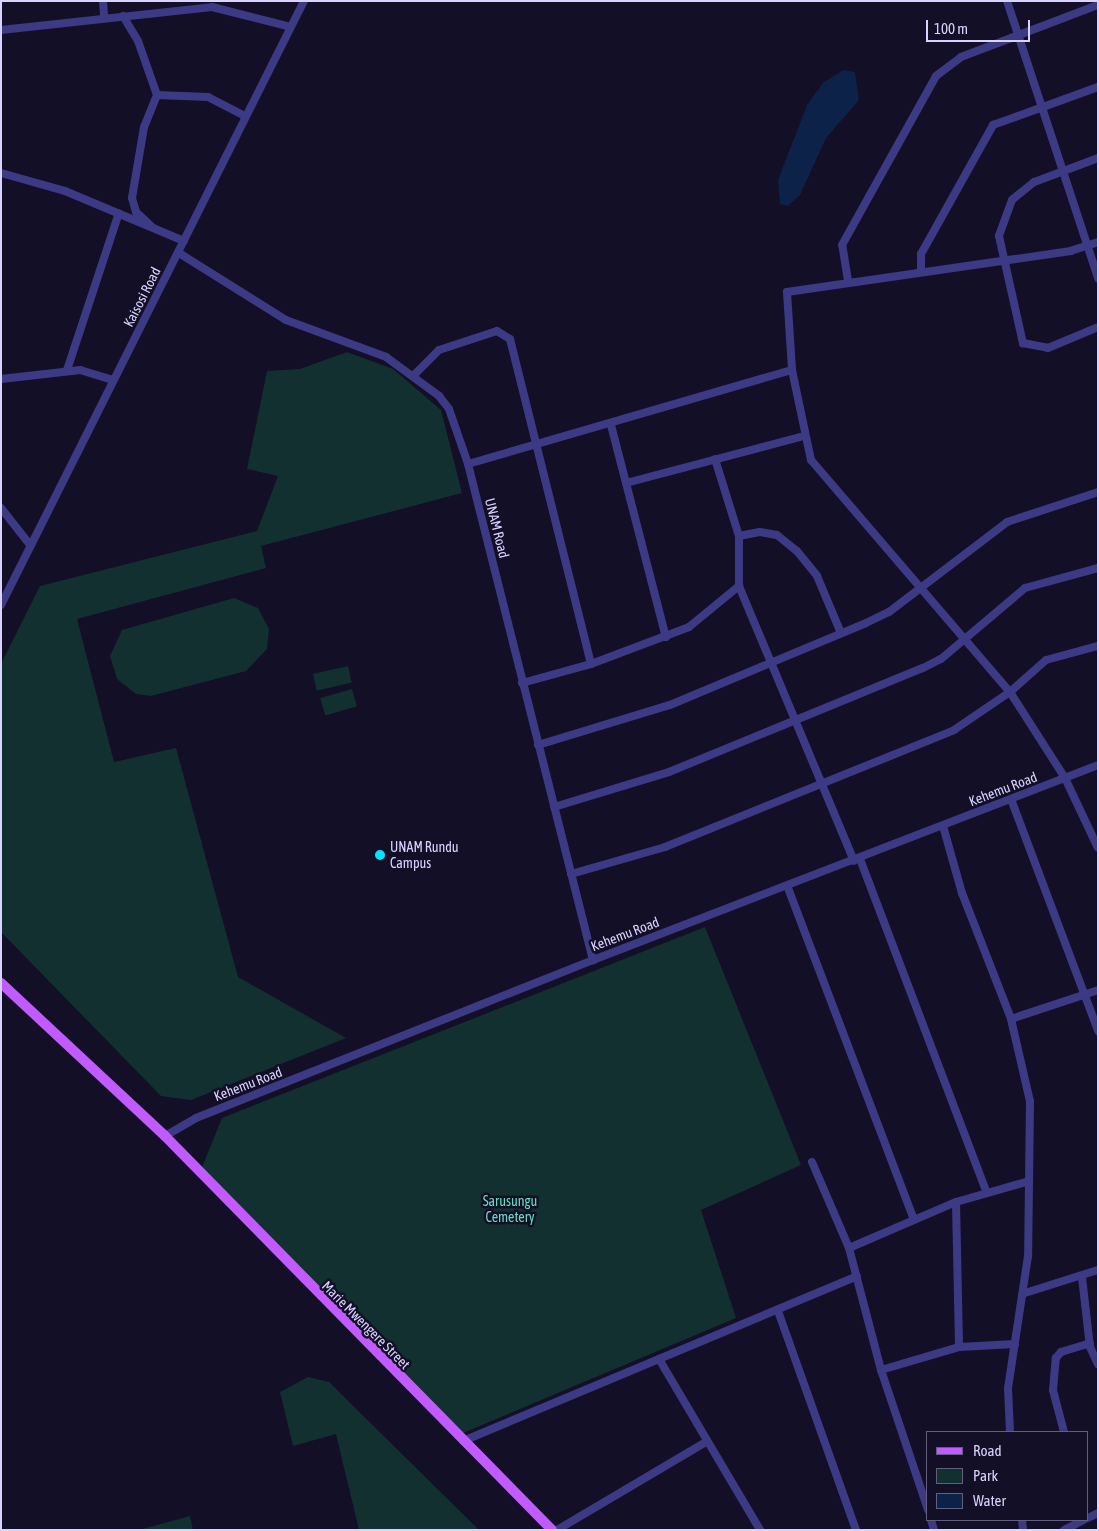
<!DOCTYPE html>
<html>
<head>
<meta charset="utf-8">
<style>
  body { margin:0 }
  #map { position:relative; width:1099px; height:1531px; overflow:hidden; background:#130f26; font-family:"Asap Condensed",sans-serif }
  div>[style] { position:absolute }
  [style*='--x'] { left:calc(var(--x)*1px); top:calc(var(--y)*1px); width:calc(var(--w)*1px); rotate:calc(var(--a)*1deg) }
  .green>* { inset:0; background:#12302f; transform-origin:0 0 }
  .water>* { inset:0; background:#0c2248 }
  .minor>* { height:8px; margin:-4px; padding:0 4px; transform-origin:4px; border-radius:4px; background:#3d3a85 }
  .major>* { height:10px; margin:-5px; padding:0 5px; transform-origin:5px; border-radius:5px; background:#c25bff }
  .dots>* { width:14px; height:14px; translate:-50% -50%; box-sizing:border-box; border:2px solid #130f26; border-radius:50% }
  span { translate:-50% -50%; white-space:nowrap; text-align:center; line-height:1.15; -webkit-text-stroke:5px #130f26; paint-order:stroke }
  .street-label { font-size:14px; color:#d9d4ff }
  .poi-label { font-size:14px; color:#d9d4ff }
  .left { translate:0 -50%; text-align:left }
  .park-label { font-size:14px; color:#5fe0c0 }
  .frame { position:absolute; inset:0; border:2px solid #d9d4ff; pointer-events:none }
  .legend { position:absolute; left:926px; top:1431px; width:162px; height:90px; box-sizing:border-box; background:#130f26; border:1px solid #625e7d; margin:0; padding:6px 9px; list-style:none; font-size:15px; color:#d9d4ff }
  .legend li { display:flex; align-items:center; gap:10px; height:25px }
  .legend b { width:25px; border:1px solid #625e7d }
  .scale { position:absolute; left:926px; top:20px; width:104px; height:22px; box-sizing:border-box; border:2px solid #d9d4ff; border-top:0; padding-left:6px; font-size:15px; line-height:18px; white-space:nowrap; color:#d9d4ff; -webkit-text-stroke:4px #130f26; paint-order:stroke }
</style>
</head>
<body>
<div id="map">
  <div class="green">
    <i style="clip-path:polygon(347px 352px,393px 369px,441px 410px,462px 493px,261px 546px,266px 568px,77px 619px,114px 762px,176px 748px,238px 977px,346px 1038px,191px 1100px,161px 1096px,1px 932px,1px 664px,40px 586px,257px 531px,278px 476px,247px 469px,267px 371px,300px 369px)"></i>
    <i style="clip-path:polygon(234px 598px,258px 608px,269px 629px,267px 649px,246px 671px,151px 696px,136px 694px,117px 679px,110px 656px,122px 630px)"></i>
    <i style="left:348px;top:666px;width:17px;height:36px;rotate:77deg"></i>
    <i style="left:352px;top:689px;width:18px;height:33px;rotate:74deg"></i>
    <i style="clip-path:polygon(705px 927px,801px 1165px,701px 1210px,736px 1318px,463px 1433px,201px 1170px,222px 1118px)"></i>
    <i style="clip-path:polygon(308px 1377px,329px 1382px,479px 1530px,359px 1530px,336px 1434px,293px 1446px,280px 1392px)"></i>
    <i style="clip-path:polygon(190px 1516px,193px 1530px,139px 1530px)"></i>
  </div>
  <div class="water">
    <i style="clip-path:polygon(843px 70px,855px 72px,859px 100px,826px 138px,800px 195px,788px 206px,780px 204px,778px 180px,807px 105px,823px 83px)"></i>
  </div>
  <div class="minor">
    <i style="--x:103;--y:1;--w:16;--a:86"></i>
    <i style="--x:1007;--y:1;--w:292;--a:71.8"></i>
    <i style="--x:123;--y:16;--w:29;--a:59"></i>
    <i style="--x:138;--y:41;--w:57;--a:70.6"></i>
    <i style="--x:157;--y:95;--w:35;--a:112"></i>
    <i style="--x:144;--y:127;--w:72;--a:99.6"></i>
    <i style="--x:132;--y:198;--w:15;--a:74"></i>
    <i style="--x:136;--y:212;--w:22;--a:43"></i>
    <i style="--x:1;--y:30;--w:212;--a:-6.2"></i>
    <i style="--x:212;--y:7;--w:81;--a:14.2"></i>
    <i style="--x:157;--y:95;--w:51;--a:2.2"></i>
    <i style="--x:208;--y:97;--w:42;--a:27.2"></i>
    <i style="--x:1098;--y:158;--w:68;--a:159.4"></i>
    <i style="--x:1034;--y:182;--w:28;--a:141"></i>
    <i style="--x:1012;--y:200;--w:38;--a:110"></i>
    <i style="--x:999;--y:236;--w:110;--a:77.4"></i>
    <i style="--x:1023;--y:343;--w:25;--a:11"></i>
    <i style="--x:1048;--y:348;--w:54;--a:-22.8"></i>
    <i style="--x:1;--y:173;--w:66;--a:15.7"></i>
    <i style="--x:65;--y:191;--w:129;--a:22.8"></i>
    <i style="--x:1098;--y:242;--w:28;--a:162"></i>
    <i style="--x:1071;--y:251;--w:287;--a:171.8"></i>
    <i style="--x:787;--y:292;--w:78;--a:86.3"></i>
    <i style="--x:792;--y:370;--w:92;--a:78.1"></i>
    <i style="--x:811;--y:460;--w:306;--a:49.4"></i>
    <i style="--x:1010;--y:692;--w:102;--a:57.4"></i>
    <i style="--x:1065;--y:778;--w:77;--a:64.8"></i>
    <i style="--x:179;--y:253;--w:126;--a:32.1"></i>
    <i style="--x:286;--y:320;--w:107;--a:20.3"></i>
    <i style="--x:386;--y:357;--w:66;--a:36.3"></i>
    <i style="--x:439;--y:396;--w:16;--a:52"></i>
    <i style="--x:449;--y:409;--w:58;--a:70.9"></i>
    <i style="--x:468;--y:464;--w:512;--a:75.86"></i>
    <i style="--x:921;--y:271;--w:17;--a:-90"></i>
    <i style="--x:921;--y:254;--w:148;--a:-60.8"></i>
    <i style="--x:993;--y:125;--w:112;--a:-19.9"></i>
    <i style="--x:848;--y:281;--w:36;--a:-99"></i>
    <i style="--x:842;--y:245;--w:193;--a:-60.9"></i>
    <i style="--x:936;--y:76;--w:31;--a:-37"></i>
    <i style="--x:961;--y:57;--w:147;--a:-20.8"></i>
    <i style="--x:67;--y:370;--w:165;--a:-71.7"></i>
    <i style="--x:414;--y:375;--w:35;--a:-45"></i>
    <i style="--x:439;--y:350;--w:61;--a:-18.1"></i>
    <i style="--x:497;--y:331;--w:15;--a:32"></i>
    <i style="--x:510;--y:339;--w:335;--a:76"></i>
    <i style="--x:1;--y:379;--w:80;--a:-6.5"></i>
    <i style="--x:80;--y:370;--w:34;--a:17"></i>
    <i style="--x:611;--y:425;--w:219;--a:75.5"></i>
    <i style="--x:715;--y:459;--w:81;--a:72.7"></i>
    <i style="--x:739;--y:536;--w:50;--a:90"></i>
    <i style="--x:739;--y:586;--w:298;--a:67.3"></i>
    <i style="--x:468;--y:464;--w:337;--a:-16.2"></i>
    <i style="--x:626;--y:483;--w:184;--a:-14.8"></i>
    <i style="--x:1;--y:508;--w:48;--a:51.7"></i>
    <i style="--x:739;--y:536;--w:21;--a:-11"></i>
    <i style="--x:760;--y:532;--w:17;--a:10"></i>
    <i style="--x:777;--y:535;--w:26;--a:39"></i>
    <i style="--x:797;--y:551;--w:32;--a:51"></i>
    <i style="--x:817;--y:576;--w:62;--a:67.2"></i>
    <i style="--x:1;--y:605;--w:676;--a:-63.36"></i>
    <i style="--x:522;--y:683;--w:72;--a:-15.4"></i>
    <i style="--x:591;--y:664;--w:105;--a:-20.7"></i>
    <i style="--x:689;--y:627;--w:65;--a:-39.4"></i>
    <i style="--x:538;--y:745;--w:138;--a:-16.9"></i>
    <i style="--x:670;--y:705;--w:212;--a:-22.7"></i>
    <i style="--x:866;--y:623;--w:25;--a:-26"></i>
    <i style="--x:889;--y:612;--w:148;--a:-37.3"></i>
    <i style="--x:1007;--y:522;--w:96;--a:-18.2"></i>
    <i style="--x:1011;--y:799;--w:248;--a:69.4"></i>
    <i style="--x:554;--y:807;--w:120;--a:-16.9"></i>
    <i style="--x:669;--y:772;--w:274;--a:-22.3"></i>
    <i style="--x:923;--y:668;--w:20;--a:-27"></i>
    <i style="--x:941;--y:659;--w:110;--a:-40.2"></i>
    <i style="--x:1025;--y:588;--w:76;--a:-15.3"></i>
    <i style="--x:943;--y:826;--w:70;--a:74.2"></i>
    <i style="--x:962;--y:893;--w:135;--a:68.7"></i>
    <i style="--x:1011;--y:1019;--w:84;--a:77"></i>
    <i style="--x:1030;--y:1101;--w:155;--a:90.7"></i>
    <i style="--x:1028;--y:1256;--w:134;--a:98.6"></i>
    <i style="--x:1008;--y:1388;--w:44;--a:87.4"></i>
    <i style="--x:860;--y:859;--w:355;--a:69.2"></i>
    <i style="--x:571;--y:874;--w:98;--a:-16"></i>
    <i style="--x:665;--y:847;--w:312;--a:-22"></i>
    <i style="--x:954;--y:730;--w:68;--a:-34.2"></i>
    <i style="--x:1010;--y:692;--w:48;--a:-41.6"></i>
    <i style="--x:1046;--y:660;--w:54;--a:-15.1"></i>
    <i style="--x:788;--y:888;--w:355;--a:69.2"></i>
    <i style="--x:1011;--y:1019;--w:92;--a:-18.4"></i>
    <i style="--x:165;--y:1136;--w:36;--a:-30"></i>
    <i style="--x:196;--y:1118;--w:427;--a:-21.7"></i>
    <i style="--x:593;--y:960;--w:541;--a:-21.11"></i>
    <i style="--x:812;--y:1162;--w:94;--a:66.7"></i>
    <i style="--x:849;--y:1248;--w:126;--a:75.3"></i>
    <i style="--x:881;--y:1370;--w:148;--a:71.4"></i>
    <i style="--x:956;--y:1202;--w:145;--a:88.8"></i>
    <i style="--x:849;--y:1248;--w:116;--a:-23.3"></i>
    <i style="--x:956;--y:1202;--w:76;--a:-16"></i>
    <i style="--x:1082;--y:1277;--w:70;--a:83.5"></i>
    <i style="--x:1090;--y:1347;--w:19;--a:65"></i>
    <i style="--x:1025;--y:1293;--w:77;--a:-17.5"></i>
    <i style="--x:778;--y:1311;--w:232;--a:70.4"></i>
    <i style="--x:659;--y:1359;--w:199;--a:59.4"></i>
    <i style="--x:881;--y:1370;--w:81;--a:-16.4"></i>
    <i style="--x:959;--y:1347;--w:56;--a:-3.1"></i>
    <i style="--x:1064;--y:1432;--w:43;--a:-104.7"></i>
    <i style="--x:1053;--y:1390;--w:32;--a:-85"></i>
    <i style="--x:1056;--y:1358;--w:8;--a:-50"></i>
    <i style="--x:1061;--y:1352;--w:30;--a:-17"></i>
    <i style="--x:463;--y:1441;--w:427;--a:-22.7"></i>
    <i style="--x:1088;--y:1518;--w:11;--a:-27"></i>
    <i style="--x:931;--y:1520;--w:10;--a:73"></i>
    <i style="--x:1022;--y:1520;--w:10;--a:84"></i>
    <i style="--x:557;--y:1530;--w:173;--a:-30.6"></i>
    <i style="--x:1064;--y:1530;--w:22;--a:-27"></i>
  </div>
  <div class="major">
    <i style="--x:1;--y:983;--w:224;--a:43"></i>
    <i style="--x:165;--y:1136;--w:552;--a:45.51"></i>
  </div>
  <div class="dots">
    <i style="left:380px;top:855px;background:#00e5ff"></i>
  </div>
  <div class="street-label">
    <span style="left:142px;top:297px;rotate:-63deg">Kaisosi Road</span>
    <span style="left:497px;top:528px;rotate:76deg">UNAM Road</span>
    <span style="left:1003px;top:789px;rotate:-21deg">Kehemu Road</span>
    <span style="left:625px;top:934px;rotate:-21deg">Kehemu Road</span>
    <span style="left:248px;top:1084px;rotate:-21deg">Kehemu Road</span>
    <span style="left:366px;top:1325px;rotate:45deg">Marie Mwengere Street</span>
  </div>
  <div class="poi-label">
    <span class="left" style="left:390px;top:855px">UNAM Rundu<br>Campus</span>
  </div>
  <div class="park-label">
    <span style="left:510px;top:1209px">Sarusungu<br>Cemetery</span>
  </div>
  <div class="frame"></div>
  <ul class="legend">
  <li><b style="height:6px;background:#c25bff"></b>Road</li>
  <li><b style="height:14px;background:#12302f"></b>Park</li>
  <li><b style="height:14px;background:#0c2248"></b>Water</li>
  </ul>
  <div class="scale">100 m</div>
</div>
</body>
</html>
